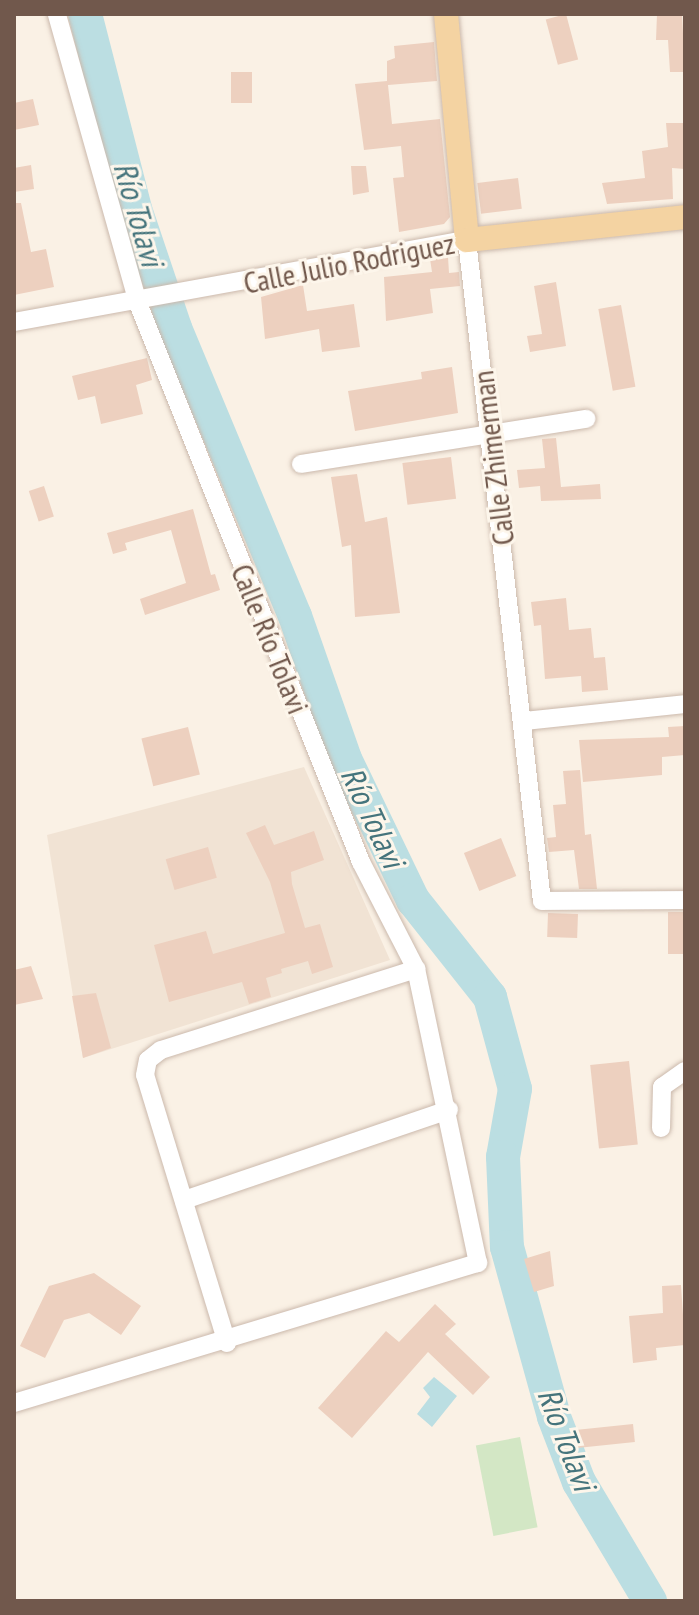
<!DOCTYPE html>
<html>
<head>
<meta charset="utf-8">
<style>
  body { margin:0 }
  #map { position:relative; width:699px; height:1615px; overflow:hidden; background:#faf1e5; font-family:"PT Sans Narrow",sans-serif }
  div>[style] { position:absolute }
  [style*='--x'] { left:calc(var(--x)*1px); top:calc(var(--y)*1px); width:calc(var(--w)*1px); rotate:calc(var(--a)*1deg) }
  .residential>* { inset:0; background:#f1e3d4 }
  .green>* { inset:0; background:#d3e7c5; transform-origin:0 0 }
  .water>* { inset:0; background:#bbdee2 }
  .river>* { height:34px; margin:-17px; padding:0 17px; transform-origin:17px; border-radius:17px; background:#bbdee2 }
  .building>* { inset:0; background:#edd0bf; transform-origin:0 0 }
  .roads { filter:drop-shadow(0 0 2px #cbb9ac) drop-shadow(0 0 2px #cbb9ac) }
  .minor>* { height:18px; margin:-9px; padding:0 9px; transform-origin:9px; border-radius:9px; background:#fff }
  .major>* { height:24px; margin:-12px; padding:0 12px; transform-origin:12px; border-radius:12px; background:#f4d3a2 }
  span { translate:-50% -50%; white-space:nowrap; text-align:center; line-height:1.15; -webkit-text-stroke:6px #fdf6eb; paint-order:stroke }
  .street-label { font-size:30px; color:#71584c }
  .water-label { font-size:32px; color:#45747c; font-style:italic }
  .frame { position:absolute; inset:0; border:16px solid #71584c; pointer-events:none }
</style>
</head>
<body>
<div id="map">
  <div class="residential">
    <i style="clip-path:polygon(304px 767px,390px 960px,83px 1058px,47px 835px)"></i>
  </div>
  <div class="green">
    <i style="left:520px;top:1437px;width:92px;height:45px;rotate:79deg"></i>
  </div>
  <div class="water">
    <i style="clip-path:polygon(434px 1377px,457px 1396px,432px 1427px,417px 1414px,430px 1397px,423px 1388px)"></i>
  </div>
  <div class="river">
    <i style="--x:85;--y:14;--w:201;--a:75.6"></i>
    <i style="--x:135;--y:209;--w:126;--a:71.4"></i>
    <i style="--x:175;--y:328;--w:312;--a:67.4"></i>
    <i style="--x:295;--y:616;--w:151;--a:70.7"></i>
    <i style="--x:345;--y:759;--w:157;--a:64.3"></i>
    <i style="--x:413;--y:900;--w:124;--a:51.6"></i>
    <i style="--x:490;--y:997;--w:95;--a:74.8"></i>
    <i style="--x:515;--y:1089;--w:69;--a:100"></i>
    <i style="--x:503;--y:1157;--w:90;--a:87.5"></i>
    <i style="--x:507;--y:1247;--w:176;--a:74.5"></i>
    <i style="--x:554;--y:1417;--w:70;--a:69"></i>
    <i style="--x:579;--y:1482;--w:139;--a:59.2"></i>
  </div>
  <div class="building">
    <i style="left:566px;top:14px;width:47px;height:21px;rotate:75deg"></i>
    <i style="clip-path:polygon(657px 14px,682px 14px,685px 72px,670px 72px,668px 40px,656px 40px)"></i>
    <i style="clip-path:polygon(434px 42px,437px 81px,388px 85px,392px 124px,440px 119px,450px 217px,444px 224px,399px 232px,393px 178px,404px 177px,401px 146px,364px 150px,355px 84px,387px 81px,387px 61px,395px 58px,394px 46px)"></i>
    <i style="left:231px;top:72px;width:21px;height:31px"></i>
    <i style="clip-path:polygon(33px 99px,39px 125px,14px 130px,14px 103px)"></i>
    <i style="clip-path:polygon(666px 123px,685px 123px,685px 169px,672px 168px,673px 199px,607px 204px,602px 183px,645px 178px,642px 151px,668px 147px)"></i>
    <i style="clip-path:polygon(31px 165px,34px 189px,14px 192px,14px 168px)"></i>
    <i style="clip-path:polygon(351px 166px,366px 166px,369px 192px,353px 195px)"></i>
    <i style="left:518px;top:178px;width:31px;height:41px;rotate:83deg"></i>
    <i style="clip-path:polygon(14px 203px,21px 203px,31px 252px,46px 249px,54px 287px,14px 295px)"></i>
    <i style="clip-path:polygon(448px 257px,449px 273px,459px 272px,460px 286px,430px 289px,433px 313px,386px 321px,384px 277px,432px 272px,430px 259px)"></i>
    <i style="clip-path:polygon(556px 282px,566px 346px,530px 352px,527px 336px,542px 334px,534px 286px)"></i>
    <i style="clip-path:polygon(303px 285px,307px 311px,354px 304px,360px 347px,322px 352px,319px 329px,265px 339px,261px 297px)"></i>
    <i style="left:621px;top:305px;width:83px;height:23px;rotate:80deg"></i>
    <i style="clip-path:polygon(147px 358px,152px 380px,136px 385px,143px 414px,101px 424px,95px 396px,78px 400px,72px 376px)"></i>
    <i style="clip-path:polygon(452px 367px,458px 413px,355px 431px,348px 391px,422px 379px,421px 372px)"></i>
    <i style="clip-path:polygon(556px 438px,561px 487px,600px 484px,601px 499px,541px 501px,540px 486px,519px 488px,517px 470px,545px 468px,542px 439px)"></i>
    <i style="left:451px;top:457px;width:42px;height:49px;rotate:83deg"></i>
    <i style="clip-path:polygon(357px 474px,365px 522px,387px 517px,400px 613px,355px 617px,351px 545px,342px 547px,331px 477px)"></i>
    <i style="left:44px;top:486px;width:32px;height:16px;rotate:72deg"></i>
    <i style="clip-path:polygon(193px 509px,211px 575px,215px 574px,220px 590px,145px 615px,140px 599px,186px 583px,171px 530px,125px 543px,127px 550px,113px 554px,107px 533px)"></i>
    <i style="clip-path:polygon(566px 598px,569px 630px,591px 628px,594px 658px,605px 657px,608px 690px,582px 692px,581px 676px,545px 679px,541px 625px,534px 626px,531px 602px)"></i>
    <i style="clip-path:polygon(685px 726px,685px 755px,662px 757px,662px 775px,583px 782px,579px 740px,669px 737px,668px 727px)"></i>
    <i style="left:188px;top:727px;width:49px;height:48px;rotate:76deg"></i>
    <i style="clip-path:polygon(580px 770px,585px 835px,591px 834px,597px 889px,579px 889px,574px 850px,549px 852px,547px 838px,556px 837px,553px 805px,566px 804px,563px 771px)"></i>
    <i style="clip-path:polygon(265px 825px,274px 845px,314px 831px,324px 860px,291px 872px,292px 884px,305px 928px,320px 924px,333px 967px,312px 974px,308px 961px,281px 969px,282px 973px,266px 978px,271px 997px,249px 1004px,242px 982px,169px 1002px,154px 945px,206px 931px,213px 954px,285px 933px,270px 882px,246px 833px)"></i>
    <i style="left:501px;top:838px;width:41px;height:40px;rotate:68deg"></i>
    <i style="left:208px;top:847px;width:32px;height:44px;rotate:74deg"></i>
    <i style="left:668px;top:912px;width:17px;height:42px"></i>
    <i style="left:548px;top:913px;width:30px;height:24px;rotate:2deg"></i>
    <i style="clip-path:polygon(31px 966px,43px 999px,14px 1005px,14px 970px)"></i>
    <i style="clip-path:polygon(96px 993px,111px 1048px,83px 1058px,72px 996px)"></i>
    <i style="left:629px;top:1061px;width:84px;height:39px;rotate:84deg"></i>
    <i style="clip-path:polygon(550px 1251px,554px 1286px,534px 1292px,524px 1259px)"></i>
    <i style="clip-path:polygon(94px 1273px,141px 1306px,121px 1335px,89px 1313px,64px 1320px,45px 1358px,20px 1346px,49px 1286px)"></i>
    <i style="clip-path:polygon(681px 1285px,685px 1345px,656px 1348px,657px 1360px,633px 1363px,629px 1316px,663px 1313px,662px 1286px)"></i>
    <i style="clip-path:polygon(435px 1304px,456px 1324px,445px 1334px,490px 1377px,473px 1395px,428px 1352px,352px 1438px,318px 1408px,386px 1331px,399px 1342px)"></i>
    <i style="left:633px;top:1424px;width:18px;height:58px;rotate:84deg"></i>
  </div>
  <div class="roads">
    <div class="minor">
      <i style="--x:14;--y:322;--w:460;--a:-10.3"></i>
      <i style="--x:467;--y:240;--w:665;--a:83.53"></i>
      <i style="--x:542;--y:901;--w:143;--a:-0.4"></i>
      <i style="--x:301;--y:464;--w:289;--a:-9"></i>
      <i style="--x:524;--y:721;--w:162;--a:-6"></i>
      <i style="--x:661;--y:1128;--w:41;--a:-88.6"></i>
      <i style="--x:662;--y:1087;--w:28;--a:-35"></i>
      <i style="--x:184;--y:1200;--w:280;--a:-18.8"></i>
      <i style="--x:227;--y:1343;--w:280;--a:-107"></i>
      <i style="--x:145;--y:1075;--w:15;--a:-79"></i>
      <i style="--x:148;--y:1060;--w:16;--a:-38"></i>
      <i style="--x:161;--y:1050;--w:268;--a:-17.6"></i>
      <i style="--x:14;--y:1403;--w:485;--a:-16.8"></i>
      <i style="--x:478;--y:1263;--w:300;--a:-101.9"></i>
      <i style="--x:416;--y:969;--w:120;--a:-117.2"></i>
      <i style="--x:361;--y:862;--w:602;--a:-111.75"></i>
      <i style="--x:138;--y:303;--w:300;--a:-105.7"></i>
    </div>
    <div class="major">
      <i style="--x:446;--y:14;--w:227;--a:84.7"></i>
      <i style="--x:467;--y:240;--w:219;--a:-6"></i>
    </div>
  </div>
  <div class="street-label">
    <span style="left:349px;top:263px;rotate:-11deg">Calle Julio Rodriguez</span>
    <span style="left:493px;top:458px;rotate:-97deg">Calle Zhimerman</span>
    <span style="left:270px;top:639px;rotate:68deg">Calle Río Tolavi</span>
  </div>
  <div class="water-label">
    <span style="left:139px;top:214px;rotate:74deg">Río Tolavi</span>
    <span style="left:373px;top:817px;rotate:65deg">Río Tolavi</span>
    <span style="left:567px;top:1439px;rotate:69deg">Río Tolavi</span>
  </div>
  <div class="frame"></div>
</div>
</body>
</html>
